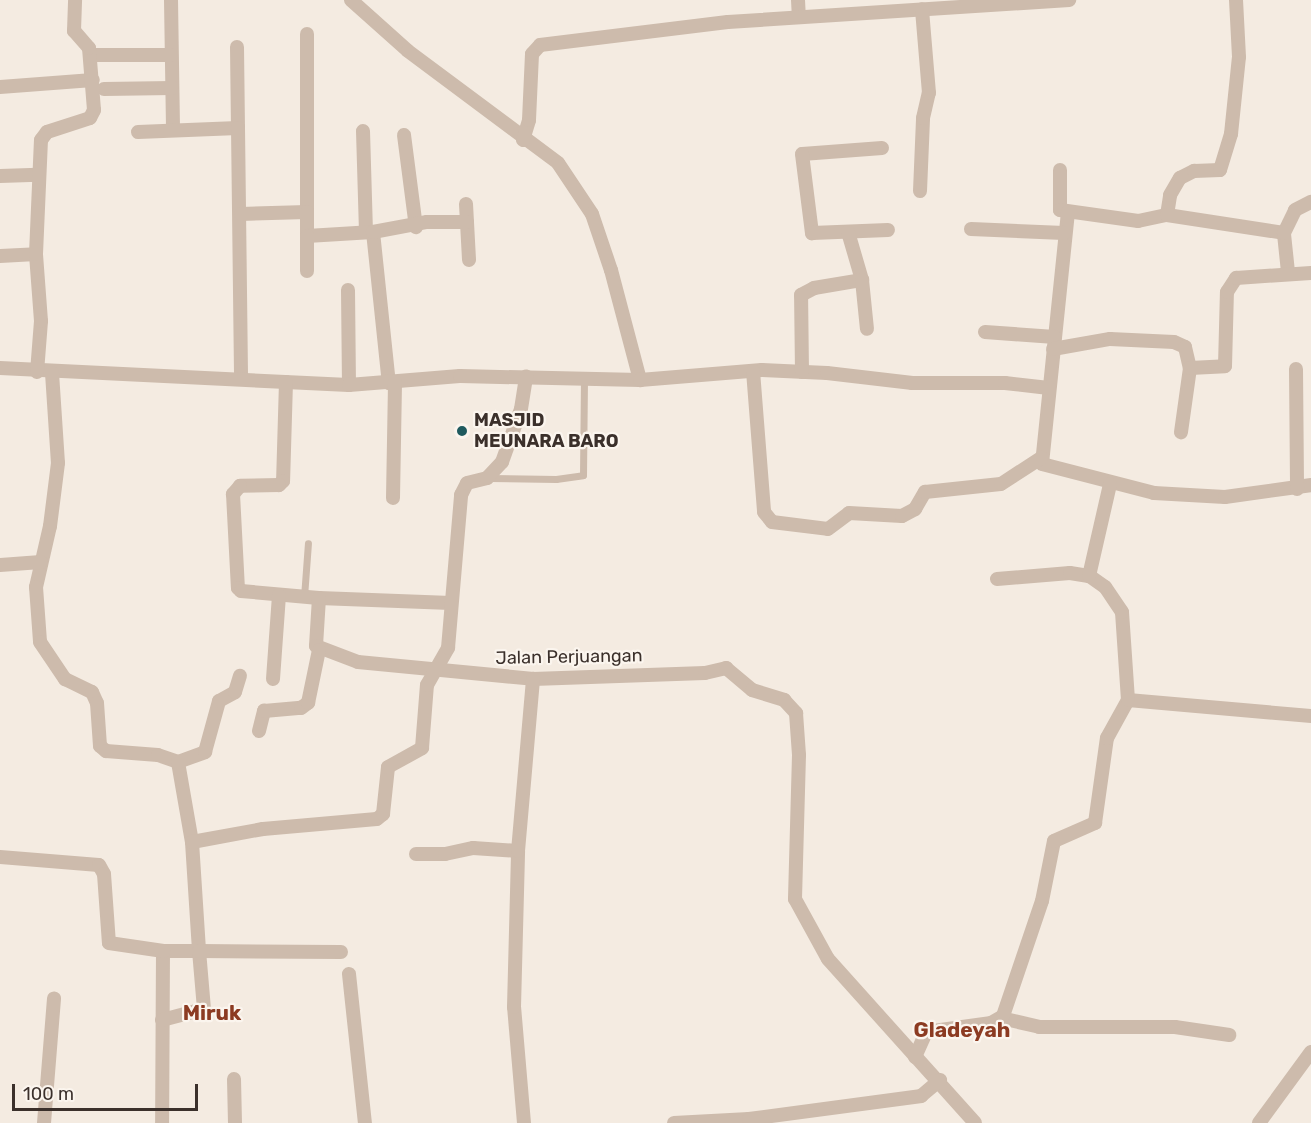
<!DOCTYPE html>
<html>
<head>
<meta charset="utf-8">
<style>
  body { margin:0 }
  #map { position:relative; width:1311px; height:1123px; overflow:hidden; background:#f4ebe1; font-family:Rubik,sans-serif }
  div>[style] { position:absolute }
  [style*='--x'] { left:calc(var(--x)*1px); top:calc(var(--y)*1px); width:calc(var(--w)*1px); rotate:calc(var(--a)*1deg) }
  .service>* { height:7px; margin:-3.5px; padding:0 3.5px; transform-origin:3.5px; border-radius:3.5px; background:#cdbbac }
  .minor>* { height:14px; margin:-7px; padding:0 7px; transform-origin:7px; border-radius:7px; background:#cdbbac }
  .dots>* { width:16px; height:16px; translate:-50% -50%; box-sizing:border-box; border:3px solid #fbf5ee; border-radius:50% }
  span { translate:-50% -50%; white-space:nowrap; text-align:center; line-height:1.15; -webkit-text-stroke:4.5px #fbf5ee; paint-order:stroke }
  .poi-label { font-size:18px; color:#3b302b; font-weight:700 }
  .left { translate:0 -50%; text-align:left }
  .street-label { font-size:18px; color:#3b302b }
  .quarter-label { font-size:21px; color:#8c3b22; font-weight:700 }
  .scale { position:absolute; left:12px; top:1084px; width:186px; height:27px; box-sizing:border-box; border:3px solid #3b302b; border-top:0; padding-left:8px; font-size:18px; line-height:21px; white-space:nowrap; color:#3b302b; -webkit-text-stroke:4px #fbf5ee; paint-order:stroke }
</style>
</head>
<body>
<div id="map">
  <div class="service">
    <i style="--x:489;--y:478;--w:67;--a:0.9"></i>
    <i style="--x:556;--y:479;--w:27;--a:-8"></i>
    <i style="--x:583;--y:475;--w:97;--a:-89.4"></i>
    <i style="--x:304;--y:597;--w:54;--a:-85.8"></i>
  </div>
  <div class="minor">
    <i style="--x:171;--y:0;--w:130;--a:89.1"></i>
    <i style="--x:351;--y:0;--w:76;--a:41.8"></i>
    <i style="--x:408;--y:51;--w:187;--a:36.7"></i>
    <i style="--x:558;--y:163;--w:61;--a:56.3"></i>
    <i style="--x:592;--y:214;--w:59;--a:71.3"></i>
    <i style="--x:611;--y:270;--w:114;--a:75.2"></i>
    <i style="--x:798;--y:0;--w:17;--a:87"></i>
    <i style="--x:237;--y:47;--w:81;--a:89.3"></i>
    <i style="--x:90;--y:55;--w:81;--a:0"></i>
    <i style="--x:0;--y:87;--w:93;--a:-4.3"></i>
    <i style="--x:104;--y:89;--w:68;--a:-0.8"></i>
    <i style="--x:363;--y:131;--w:100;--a:88.3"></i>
    <i style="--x:138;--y:132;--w:100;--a:-2.3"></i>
    <i style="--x:238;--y:128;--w:251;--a:89.3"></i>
    <i style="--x:404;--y:135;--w:93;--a:82.6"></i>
    <i style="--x:523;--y:140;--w:21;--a:-73"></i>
    <i style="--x:529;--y:120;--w:66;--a:-87.4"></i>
    <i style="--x:532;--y:54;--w:12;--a:-48"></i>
    <i style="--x:540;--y:45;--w:189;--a:-7"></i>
    <i style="--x:728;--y:22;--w:342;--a:-3.7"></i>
    <i style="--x:882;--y:148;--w:80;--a:175.7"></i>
    <i style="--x:802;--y:154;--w:80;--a:82.8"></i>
    <i style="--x:812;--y:233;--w:76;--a:-2.3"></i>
    <i style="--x:1060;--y:170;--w:40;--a:90"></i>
    <i style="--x:1060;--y:210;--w:79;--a:8"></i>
    <i style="--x:1138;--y:221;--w:30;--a:-12"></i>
    <i style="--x:1167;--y:215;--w:20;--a:-81"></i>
    <i style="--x:1170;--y:195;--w:20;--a:-60"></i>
    <i style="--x:1180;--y:178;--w:16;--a:-27"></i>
    <i style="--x:1194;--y:171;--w:26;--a:-2"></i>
    <i style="--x:1220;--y:170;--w:38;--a:-73"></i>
    <i style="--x:1231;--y:134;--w:77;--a:-84.1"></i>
    <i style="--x:1239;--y:57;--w:57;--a:-93"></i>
    <i style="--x:0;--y:176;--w:38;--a:-2"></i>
    <i style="--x:920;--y:191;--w:73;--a:-87.6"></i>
    <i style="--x:923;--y:118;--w:26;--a:-77"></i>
    <i style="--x:929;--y:93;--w:84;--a:-94.8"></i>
    <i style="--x:466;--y:204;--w:56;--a:86.9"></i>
    <i style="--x:307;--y:212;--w:178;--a:-90"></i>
    <i style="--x:1068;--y:212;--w:253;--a:95.9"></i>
    <i style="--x:1042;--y:464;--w:116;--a:14.5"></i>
    <i style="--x:1154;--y:493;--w:71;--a:3.2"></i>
    <i style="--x:1225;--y:497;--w:87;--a:-7.9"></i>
    <i style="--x:241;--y:214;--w:66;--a:-1.7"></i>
    <i style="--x:307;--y:212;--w:24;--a:90"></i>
    <i style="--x:307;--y:236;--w:66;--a:-3.5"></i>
    <i style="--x:373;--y:232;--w:152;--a:84"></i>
    <i style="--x:1167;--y:215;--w:118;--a:8.7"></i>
    <i style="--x:971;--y:229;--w:93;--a:2.5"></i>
    <i style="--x:373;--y:232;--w:55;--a:-10.5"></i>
    <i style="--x:427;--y:222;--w:40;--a:0"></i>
    <i style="--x:848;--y:232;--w:50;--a:73.7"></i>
    <i style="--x:307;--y:236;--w:35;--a:90"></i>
    <i style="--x:0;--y:256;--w:36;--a:-3"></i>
    <i style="--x:1288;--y:272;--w:39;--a:-96"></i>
    <i style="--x:1284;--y:233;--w:25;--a:-64"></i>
    <i style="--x:1295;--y:210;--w:18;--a:-27"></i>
    <i style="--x:348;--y:290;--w:95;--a:89.4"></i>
    <i style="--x:985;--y:332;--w:70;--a:4.1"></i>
    <i style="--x:1053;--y:349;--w:58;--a:-10"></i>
    <i style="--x:1110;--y:339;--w:64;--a:2.7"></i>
    <i style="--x:1174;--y:342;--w:12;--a:24"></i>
    <i style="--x:1185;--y:347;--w:22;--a:77"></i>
    <i style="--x:1190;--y:368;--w:65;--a:98"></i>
    <i style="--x:0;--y:368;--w:349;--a:2.8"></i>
    <i style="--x:349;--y:385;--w:111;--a:-4.6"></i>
    <i style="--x:460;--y:376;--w:180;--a:1.3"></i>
    <i style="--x:640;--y:380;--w:122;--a:-4.7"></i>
    <i style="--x:762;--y:370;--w:65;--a:2.6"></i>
    <i style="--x:827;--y:373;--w:86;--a:6.7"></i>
    <i style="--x:912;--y:383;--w:93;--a:0"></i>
    <i style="--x:1005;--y:383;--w:44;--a:6.5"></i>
    <i style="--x:1190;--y:368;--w:35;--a:-3"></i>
    <i style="--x:1225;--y:366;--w:74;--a:-88.5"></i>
    <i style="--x:1227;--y:292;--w:17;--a:-57"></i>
    <i style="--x:1236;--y:278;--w:75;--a:-3.8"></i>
    <i style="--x:1296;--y:369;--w:120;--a:89.5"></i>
    <i style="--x:753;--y:371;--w:141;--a:85.5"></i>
    <i style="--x:764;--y:512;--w:13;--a:51"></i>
    <i style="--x:772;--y:522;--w:56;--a:7.1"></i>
    <i style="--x:828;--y:529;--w:26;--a:-37"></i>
    <i style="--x:849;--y:513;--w:53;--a:3.2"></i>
    <i style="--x:902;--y:516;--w:15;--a:-28"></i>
    <i style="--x:915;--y:509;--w:20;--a:-60"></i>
    <i style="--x:925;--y:492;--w:76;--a:-6"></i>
    <i style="--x:1001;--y:484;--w:48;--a:-33"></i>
    <i style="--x:37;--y:372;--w:51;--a:-85.5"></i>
    <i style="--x:41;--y:321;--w:67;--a:-94.3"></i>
    <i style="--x:36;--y:254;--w:114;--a:-87.5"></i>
    <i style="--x:41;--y:140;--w:10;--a:-53"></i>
    <i style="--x:47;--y:132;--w:45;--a:-18"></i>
    <i style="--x:90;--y:118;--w:9;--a:-63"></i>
    <i style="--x:94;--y:110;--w:62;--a:-94.6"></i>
    <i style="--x:89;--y:48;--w:23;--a:-131"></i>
    <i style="--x:74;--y:31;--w:31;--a:-88"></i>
    <i style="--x:802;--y:372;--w:77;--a:-90.7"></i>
    <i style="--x:801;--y:295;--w:15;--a:-28"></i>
    <i style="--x:814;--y:288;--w:49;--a:-9.5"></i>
    <i style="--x:862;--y:280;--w:49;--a:84.2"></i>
    <i style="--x:52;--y:373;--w:90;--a:86.2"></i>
    <i style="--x:58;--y:463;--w:64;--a:97.2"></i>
    <i style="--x:50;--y:526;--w:63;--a:102.9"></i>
    <i style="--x:36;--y:587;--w:55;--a:85.8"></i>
    <i style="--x:40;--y:642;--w:45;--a:56"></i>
    <i style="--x:65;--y:679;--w:30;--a:26"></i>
    <i style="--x:92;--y:692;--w:12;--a:66"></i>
    <i style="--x:97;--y:703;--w:43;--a:86"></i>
    <i style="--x:100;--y:746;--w:8;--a:40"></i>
    <i style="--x:106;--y:751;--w:52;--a:4.4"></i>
    <i style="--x:158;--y:755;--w:21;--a:19"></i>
    <i style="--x:178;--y:762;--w:81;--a:80.1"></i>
    <i style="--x:192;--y:842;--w:109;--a:86.3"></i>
    <i style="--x:199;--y:951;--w:36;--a:180"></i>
    <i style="--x:163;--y:951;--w:172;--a:90.3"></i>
    <i style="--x:286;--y:382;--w:99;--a:91.7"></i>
    <i style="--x:283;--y:481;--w:6;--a:135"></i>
    <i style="--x:279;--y:485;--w:39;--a:179"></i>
    <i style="--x:240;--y:486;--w:11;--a:131"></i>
    <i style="--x:233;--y:494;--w:94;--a:87"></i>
    <i style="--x:238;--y:588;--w:4;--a:45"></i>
    <i style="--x:241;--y:591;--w:78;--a:5.1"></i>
    <i style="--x:319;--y:598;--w:132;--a:2.2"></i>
    <i style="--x:393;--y:498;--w:116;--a:-89"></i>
    <i style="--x:0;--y:565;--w:41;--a:-4.2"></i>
    <i style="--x:997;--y:579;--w:73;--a:-4.7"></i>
    <i style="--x:1070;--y:573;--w:19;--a:9"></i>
    <i style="--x:319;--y:598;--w:48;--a:93.6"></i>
    <i style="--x:316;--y:646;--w:45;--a:20.9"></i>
    <i style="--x:358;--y:662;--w:176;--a:5.5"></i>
    <i style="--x:533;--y:679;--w:172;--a:-2"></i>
    <i style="--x:705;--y:673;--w:22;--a:-13"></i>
    <i style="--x:726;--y:668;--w:34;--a:40"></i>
    <i style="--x:752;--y:690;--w:34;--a:17"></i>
    <i style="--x:784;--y:700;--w:18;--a:47"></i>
    <i style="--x:796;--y:713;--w:42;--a:85.9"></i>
    <i style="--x:799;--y:755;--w:144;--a:91.6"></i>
    <i style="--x:795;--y:899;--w:68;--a:61.2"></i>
    <i style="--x:828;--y:959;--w:220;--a:48.1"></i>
    <i style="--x:273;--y:679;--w:84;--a:-85.9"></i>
    <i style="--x:1128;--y:700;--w:184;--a:5"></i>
    <i style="--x:259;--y:731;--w:21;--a:-76"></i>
    <i style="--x:264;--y:711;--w:37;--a:-5"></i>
    <i style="--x:301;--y:708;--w:9;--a:-36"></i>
    <i style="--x:308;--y:703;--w:54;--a:-78.3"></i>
    <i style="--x:178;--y:762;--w:29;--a:-20"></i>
    <i style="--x:205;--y:752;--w:53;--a:-74.6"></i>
    <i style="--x:219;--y:701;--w:18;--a:-29"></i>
    <i style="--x:235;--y:692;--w:17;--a:-73"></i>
    <i style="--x:192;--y:842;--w:72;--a:-10.4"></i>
    <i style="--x:263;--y:829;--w:114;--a:-5"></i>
    <i style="--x:377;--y:819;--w:8;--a:-40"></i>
    <i style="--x:383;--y:814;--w:47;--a:-83.9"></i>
    <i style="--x:388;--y:767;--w:39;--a:-29"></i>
    <i style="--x:422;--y:748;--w:63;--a:-85.5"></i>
    <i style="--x:427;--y:685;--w:43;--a:-60.4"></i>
    <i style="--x:448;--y:648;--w:154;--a:-85.1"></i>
    <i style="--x:461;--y:495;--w:13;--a:-63"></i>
    <i style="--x:467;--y:483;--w:21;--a:-14"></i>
    <i style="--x:487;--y:478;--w:22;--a:-47"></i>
    <i style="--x:502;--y:462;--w:56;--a:-70.3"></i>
    <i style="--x:521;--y:409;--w:33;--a:-81"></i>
    <i style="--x:416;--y:854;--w:29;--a:0"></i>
    <i style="--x:445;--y:854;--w:29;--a:-12"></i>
    <i style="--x:473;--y:848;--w:45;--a:3.8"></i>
    <i style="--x:0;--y:857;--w:99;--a:4.6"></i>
    <i style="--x:99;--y:865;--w:10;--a:61"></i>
    <i style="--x:104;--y:874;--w:69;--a:85.9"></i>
    <i style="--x:109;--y:943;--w:55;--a:8.4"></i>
    <i style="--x:349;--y:974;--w:150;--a:83.9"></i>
    <i style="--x:1001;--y:1018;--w:39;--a:13"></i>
    <i style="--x:1039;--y:1027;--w:136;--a:0"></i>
    <i style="--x:1175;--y:1027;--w:55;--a:8.4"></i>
    <i style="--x:162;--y:1020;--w:43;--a:-14.7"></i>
    <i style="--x:204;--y:1009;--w:58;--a:-94.9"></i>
    <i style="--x:199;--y:951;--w:142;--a:0.4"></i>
    <i style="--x:915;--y:1057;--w:27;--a:-66"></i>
    <i style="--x:926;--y:1032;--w:66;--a:-7.9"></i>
    <i style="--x:991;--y:1023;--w:14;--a:-30"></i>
    <i style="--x:1003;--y:1016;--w:121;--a:-71.3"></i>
    <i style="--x:1042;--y:901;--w:61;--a:-78.7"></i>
    <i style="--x:1054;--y:841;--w:45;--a:-23.7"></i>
    <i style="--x:1095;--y:823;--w:86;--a:-82"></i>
    <i style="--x:1107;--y:738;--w:43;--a:-61.1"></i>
    <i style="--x:1128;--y:700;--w:88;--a:-93.9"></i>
    <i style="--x:1122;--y:612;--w:30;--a:-124"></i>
    <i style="--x:1105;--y:587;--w:19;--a:-145"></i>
    <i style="--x:1089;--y:576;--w:94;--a:-77.1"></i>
    <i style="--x:234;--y:1079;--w:44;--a:88.7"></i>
    <i style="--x:44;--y:1123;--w:125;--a:-85.4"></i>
    <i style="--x:524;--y:1123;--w:116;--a:-94.9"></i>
    <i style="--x:514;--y:1007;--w:156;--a:-88.5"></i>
    <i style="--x:518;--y:851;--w:173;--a:-85"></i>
    <i style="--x:674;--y:1123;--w:75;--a:-3.1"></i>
    <i style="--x:749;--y:1119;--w:174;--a:-7.6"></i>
    <i style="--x:921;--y:1096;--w:25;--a:-40"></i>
    <i style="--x:1259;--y:1123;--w:88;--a:-53.8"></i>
  </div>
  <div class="dots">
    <i style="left:462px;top:431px;background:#1f5a5e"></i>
  </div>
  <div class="poi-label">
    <span class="left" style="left:474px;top:431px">MASJID<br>MEUNARA BARO</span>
  </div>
  <div class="street-label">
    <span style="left:569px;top:657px;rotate:-1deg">Jalan Perjuangan</span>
  </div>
  <div class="quarter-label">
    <span style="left:212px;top:1013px">Miruk</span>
    <span style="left:962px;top:1030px">Gladeyah</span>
  </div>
  <div class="scale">100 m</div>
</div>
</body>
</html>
